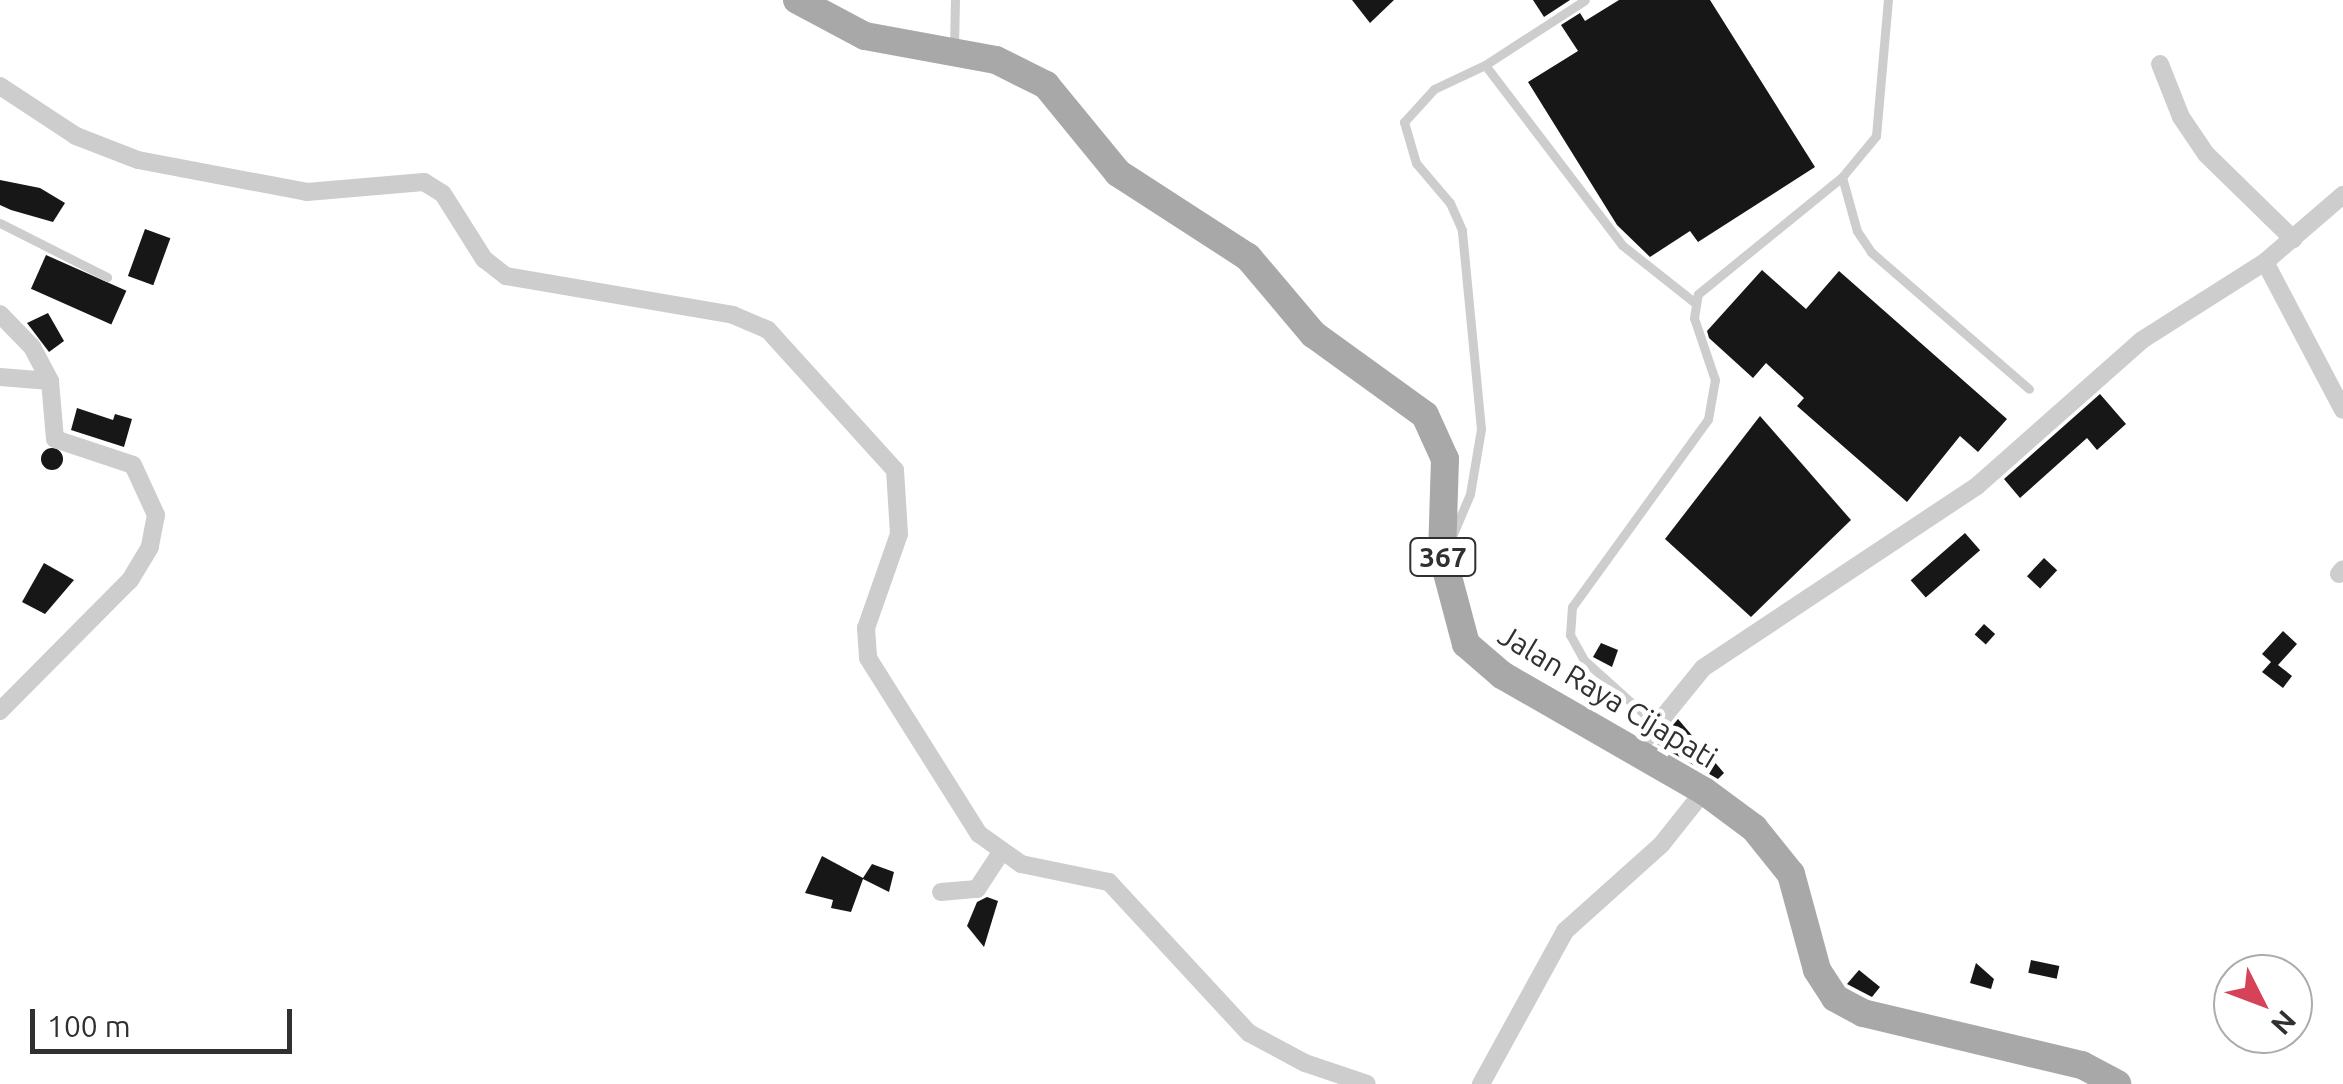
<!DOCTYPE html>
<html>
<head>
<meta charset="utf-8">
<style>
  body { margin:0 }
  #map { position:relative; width:2343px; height:1084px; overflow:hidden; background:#fff; font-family:Ubuntu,sans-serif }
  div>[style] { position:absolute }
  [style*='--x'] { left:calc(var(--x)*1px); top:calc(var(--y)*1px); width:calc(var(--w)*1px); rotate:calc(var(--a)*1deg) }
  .building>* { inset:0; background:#171717; transform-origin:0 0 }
  .round { border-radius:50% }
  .service>* { height:9px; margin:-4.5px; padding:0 4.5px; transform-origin:4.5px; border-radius:4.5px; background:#cdcdcd }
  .minor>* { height:18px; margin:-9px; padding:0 9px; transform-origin:9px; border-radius:9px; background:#cdcdcd }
  .primary>* { height:28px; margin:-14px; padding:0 14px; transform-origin:14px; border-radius:14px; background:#a8a8a8 }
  span { translate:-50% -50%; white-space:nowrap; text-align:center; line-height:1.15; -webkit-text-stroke:10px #fff; paint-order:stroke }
  .shield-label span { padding:2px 8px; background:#fff; border:2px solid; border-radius:8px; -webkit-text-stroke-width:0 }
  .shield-label { font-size:28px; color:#303030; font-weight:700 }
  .street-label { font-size:30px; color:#303030 }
  .north { position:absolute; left:2213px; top:954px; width:100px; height:100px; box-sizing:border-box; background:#fff; border:2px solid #acacac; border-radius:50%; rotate:132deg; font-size:28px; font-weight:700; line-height:40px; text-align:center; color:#303030 }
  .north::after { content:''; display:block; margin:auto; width:35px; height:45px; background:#d64358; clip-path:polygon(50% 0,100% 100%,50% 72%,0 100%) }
  .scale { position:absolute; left:30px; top:1009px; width:262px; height:45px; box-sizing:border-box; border:5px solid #303030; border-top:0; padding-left:12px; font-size:30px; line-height:35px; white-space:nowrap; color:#303030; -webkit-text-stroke:8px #fff; paint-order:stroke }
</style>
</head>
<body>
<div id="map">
  <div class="building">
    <i style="clip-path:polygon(1352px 0,1394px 0,1370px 23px)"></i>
    <i style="clip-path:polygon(1533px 0,1570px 0,1544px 17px)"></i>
    <i style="clip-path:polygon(1619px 0,1710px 0,1815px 167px,1698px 242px,1690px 231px,1650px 257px,1617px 225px,1528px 82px,1578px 51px,1561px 25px,1580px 13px,1585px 21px)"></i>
    <i style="clip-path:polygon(0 180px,40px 188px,65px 203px,53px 222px,11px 210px,0 205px)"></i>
    <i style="left:145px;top:229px;width:27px;height:50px;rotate:20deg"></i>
    <i style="left:46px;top:255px;width:88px;height:37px;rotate:24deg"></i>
    <i style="clip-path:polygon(1762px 270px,1806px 309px,1839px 271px,2007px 419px,1978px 452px,1960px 436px,1907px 502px,1797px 406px,1804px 398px,1766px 363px,1753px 378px,1709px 338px,1707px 331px)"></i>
    <i style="clip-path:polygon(48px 313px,64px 341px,49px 352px,27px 323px)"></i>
    <i style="clip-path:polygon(2100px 394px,2126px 424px,2097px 450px,2087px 438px,2020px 498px,2004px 479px)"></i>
    <i style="clip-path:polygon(77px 408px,113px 420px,115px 414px,132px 419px,124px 447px,71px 430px)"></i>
    <i style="clip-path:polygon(1760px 416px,1851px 520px,1751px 617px,1665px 539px)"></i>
    <i class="round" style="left:41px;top:448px;width:22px;height:22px"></i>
    <i style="left:1965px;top:533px;width:23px;height:72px;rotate:49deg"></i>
    <i style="left:2044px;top:558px;width:18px;height:25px;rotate:43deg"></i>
    <i style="clip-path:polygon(44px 563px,74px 580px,45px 614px,22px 602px)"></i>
    <i style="left:1984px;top:624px;width:15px;height:14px;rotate:42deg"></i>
    <i style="clip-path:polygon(2283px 631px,2297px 644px,2278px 665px,2292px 676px,2283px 688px,2262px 672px,2271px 662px,2262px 654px)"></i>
    <i style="clip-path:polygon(1601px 643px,1618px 650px,1612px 667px,1593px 657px)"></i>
    <i style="clip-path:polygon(1678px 719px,1724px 773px,1718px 779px,1657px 744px)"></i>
    <i style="clip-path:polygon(822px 856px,863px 878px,872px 864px,894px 872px,889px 892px,863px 879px,851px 912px,831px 908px,833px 900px,805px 893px)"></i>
    <i style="clip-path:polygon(987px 897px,998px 901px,984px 947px,967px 926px,977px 902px)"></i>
    <i style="left:2031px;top:960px;width:29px;height:13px;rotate:12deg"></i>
    <i style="clip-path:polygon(1976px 963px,1994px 979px,1991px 989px,1970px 983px)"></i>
    <i style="clip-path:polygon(1859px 970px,1880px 987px,1872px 997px,1847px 984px)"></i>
  </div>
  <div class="service">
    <i style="--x:954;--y:47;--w:47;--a:-88.8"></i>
    <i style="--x:1485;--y:65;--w:226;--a:52.7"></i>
    <i style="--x:1622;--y:245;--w:92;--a:38.4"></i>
    <i style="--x:1842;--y:177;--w:56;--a:74.5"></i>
    <i style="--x:1857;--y:231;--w:25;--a:56"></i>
    <i style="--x:1871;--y:252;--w:209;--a:40.9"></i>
    <i style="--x:0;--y:223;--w:120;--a:26.8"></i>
    <i style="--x:1453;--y:534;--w:43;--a:-67"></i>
    <i style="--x:1470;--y:494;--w:66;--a:-80.4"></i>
    <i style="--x:1481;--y:429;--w:200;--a:-95.5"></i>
    <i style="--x:1462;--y:230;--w:30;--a:-114"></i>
    <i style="--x:1450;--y:203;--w:52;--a:-130.4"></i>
    <i style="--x:1416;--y:163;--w:43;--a:-106.3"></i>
    <i style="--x:1404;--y:122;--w:45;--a:-47.7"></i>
    <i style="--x:1434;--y:89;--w:56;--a:-25.2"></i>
    <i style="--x:1485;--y:65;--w:119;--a:-33"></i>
    <i style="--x:1654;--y:723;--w:94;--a:-138"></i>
    <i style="--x:1584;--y:660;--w:29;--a:-119"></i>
    <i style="--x:1570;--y:635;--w:28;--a:-86"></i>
    <i style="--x:1572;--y:607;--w:232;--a:-54.1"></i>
    <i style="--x:1708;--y:419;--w:40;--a:-80"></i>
    <i style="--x:1715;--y:380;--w:65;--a:-108.7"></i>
    <i style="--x:1694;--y:318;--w:24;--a:-81"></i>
    <i style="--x:1698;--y:294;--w:186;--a:-39.1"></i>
    <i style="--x:1842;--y:177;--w:53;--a:-50.3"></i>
    <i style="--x:1876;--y:136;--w:137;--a:-85"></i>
  </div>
  <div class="minor">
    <i style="--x:2160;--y:64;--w:57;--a:68.4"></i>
    <i style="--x:2181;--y:117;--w:45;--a:56"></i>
    <i style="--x:2206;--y:154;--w:122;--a:44.3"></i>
    <i style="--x:0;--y:86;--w:91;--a:33.3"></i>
    <i style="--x:76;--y:136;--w:66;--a:21.2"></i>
    <i style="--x:138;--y:160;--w:172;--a:10.7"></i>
    <i style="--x:307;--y:192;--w:117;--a:-4.9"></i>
    <i style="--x:424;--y:182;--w:22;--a:32"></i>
    <i style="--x:443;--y:194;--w:77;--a:57.8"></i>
    <i style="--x:484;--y:259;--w:28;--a:38"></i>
    <i style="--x:506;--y:276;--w:230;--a:9.7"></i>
    <i style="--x:733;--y:315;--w:38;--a:23"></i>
    <i style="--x:768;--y:330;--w:189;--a:47.8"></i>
    <i style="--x:895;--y:470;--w:64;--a:86.4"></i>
    <i style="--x:899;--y:534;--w:100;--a:109.3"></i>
    <i style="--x:866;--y:628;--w:30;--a:86"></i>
    <i style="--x:868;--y:658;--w:208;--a:57.8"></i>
    <i style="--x:979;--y:834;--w:52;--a:35.5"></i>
    <i style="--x:1021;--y:864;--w:90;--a:11.6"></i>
    <i style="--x:1109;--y:882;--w:206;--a:47.2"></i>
    <i style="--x:1249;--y:1033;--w:64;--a:28.2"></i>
    <i style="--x:1305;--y:1063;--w:65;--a:18.7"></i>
    <i style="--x:2265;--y:262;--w:167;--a:62.2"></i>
    <i style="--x:0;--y:314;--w:46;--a:45.9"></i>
    <i style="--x:32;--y:347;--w:38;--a:62"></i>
    <i style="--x:50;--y:381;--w:58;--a:85.1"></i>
    <i style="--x:55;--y:439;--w:82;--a:18.4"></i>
    <i style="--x:133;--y:465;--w:55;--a:65.3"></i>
    <i style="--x:156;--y:515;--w:33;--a:101"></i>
    <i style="--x:150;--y:547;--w:39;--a:121"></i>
    <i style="--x:130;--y:580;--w:185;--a:134.8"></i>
    <i style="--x:0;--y:377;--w:50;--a:4.6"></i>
    <i style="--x:2339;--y:574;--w:6;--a:-51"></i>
    <i style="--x:1634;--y:753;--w:109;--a:-50.9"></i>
    <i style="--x:1703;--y:668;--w:329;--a:-33.6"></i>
    <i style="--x:1977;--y:486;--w:220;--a:-41.5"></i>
    <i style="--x:2142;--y:340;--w:146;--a:-32.4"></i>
    <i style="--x:2265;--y:262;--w:103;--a:-40.7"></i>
    <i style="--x:941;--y:892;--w:36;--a:-5"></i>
    <i style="--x:977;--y:889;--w:42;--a:-56.7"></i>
    <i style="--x:1481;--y:1084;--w:175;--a:-61.2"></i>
    <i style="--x:1565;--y:931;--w:129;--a:-41.9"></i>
    <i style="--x:1661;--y:845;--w:69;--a:-51.5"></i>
  </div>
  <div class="primary">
    <i style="--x:797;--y:0;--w:77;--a:27.9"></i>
    <i style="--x:865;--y:36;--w:133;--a:10.4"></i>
    <i style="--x:996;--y:60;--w:56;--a:26.6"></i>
    <i style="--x:1046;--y:85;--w:114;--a:50.7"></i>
    <i style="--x:1118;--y:173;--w:155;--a:32.9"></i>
    <i style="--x:1248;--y:257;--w:101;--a:49.8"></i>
    <i style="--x:1313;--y:334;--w:138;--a:35.9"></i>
    <i style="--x:1425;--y:415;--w:48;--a:65.6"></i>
    <i style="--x:1445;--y:459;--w:95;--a:91.8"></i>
    <i style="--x:1442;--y:554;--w:93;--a:75.1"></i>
    <i style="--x:1466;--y:644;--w:48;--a:40.7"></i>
    <i style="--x:1502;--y:675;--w:233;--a:29.9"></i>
    <i style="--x:1704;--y:791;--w:62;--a:36.5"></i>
    <i style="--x:1754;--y:828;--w:59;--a:51.2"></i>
    <i style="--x:1791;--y:874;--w:99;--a:74.8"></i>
    <i style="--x:1817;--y:970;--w:33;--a:57"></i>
    <i style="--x:1835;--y:998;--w:32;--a:28"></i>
    <i style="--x:1863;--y:1013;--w:225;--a:13.4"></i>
    <i style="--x:2082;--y:1065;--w:40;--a:28"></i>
  </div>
  <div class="shield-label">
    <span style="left:1443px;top:557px">367</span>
  </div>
  <div class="street-label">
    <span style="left:1608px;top:696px;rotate:31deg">Jalan Raya Cijapati</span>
  </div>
  <div class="north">N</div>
  <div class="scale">100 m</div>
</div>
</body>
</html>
